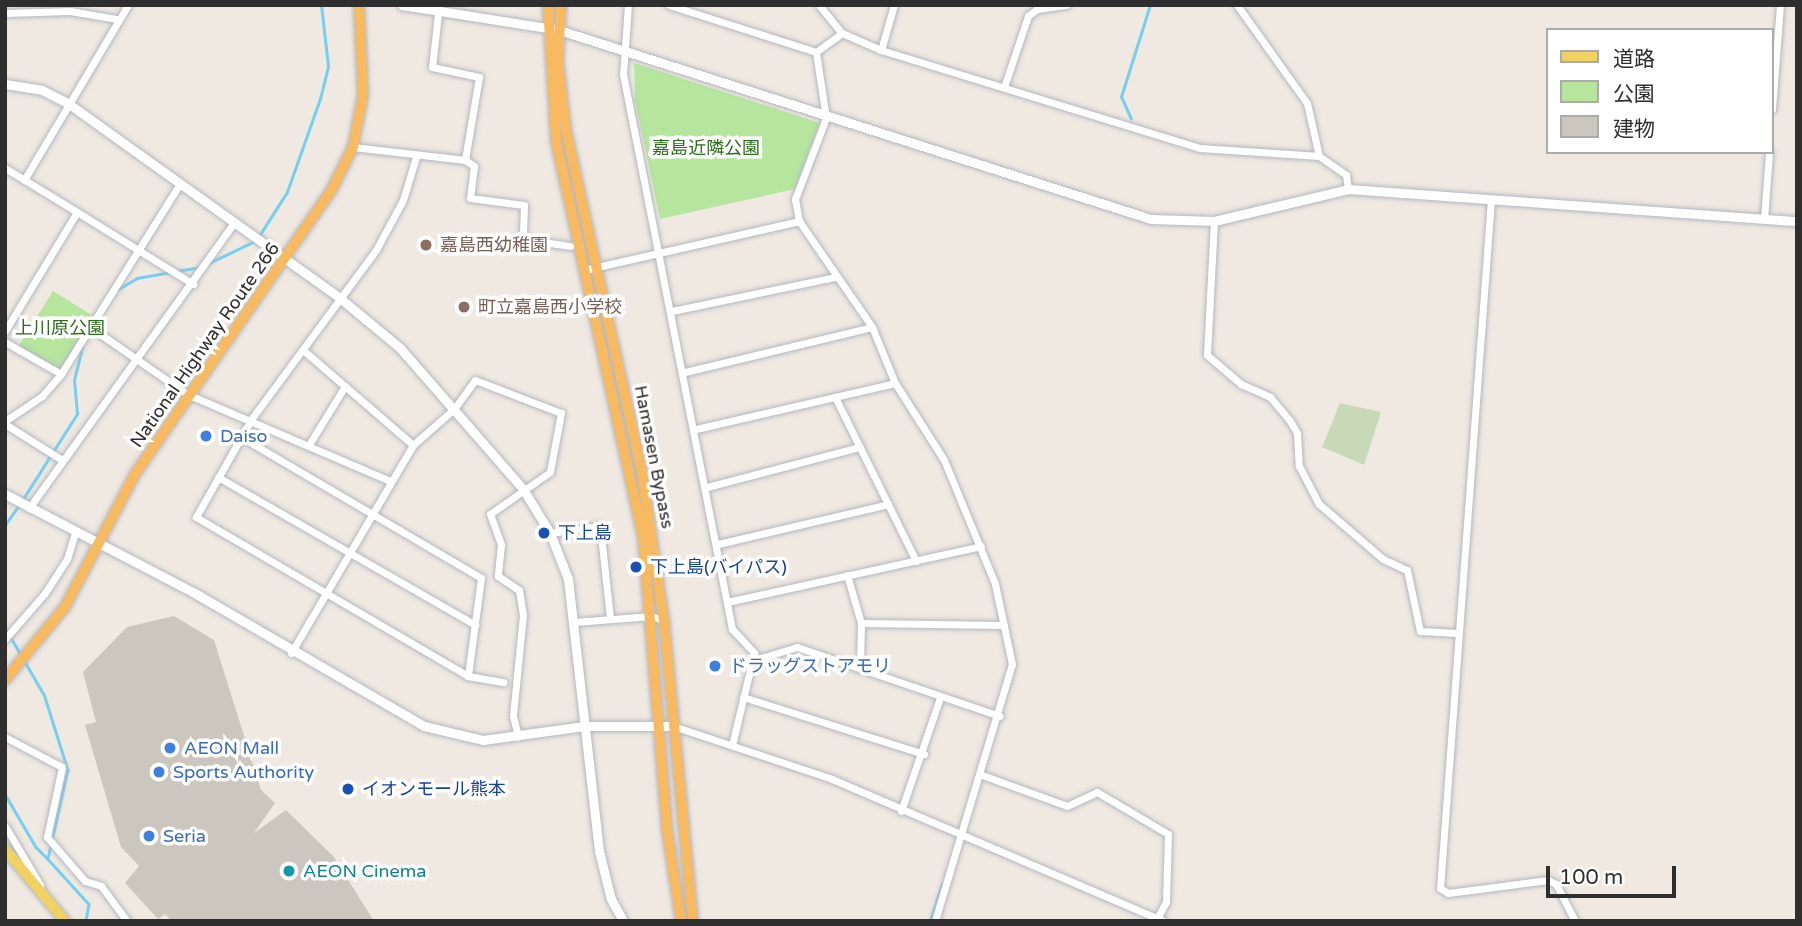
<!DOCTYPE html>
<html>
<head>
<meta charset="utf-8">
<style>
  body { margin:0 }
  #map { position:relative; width:1802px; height:926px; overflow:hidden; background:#efe9e1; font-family:"Varela Round","Noto Sans JP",sans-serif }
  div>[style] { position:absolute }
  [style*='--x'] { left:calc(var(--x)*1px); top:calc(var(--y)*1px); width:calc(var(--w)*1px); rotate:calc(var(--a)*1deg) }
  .green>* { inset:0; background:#b6e59e; transform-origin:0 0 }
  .cemetery>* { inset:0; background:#c8d9b8 }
  .stream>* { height:2.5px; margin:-1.25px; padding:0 1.25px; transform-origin:1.25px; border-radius:1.25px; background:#75cff0 }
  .building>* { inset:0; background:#cbc7bf }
  .roads { filter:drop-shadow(0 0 2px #b4b7c1) drop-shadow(0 0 2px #b4b7c1) }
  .minor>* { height:7px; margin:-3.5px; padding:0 3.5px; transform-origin:3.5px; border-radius:3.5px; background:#fff }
  .tertiary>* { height:9px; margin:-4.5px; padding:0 4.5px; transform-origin:4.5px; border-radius:4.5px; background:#fff }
  .primary>* { height:10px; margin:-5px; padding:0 5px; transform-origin:5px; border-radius:5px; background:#f2d163 }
  .trunk>* { height:10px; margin:-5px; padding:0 5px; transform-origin:5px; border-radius:5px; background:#f8ba60 }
  .dots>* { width:19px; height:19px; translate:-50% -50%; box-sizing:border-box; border:4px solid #fff; border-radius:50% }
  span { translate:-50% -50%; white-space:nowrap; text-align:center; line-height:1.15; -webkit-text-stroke:7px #fff; paint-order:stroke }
  .park-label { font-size:18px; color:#2c6e1b }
  .education-label { font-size:18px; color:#785e54 }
  .left { translate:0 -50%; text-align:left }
  .street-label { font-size:18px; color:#2e2e2e }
  .shop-label { font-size:18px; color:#366cbe }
  .transit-label { font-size:18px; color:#164399 }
  .culture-label { font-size:18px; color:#0d838f }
  .frame { position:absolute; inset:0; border:7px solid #2e2e2e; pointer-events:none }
  .legend { position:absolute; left:1546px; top:28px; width:228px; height:126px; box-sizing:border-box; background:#fff; border:2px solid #ababab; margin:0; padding:9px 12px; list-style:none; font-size:21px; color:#2e2e2e }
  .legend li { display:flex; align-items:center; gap:14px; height:35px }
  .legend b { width:35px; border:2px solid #ababab }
  .scale { position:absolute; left:1546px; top:866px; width:130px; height:32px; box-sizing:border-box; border:4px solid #2e2e2e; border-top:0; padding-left:9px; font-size:21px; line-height:24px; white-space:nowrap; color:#2e2e2e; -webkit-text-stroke:5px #fff; paint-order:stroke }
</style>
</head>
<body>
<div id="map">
  <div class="green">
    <i style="clip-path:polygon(634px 63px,820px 123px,795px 189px,660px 219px,635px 100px)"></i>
    <i style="left:53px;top:291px;width:52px;height:65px;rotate:32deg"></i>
  </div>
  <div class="cemetery">
    <i style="clip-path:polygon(1340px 403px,1381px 412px,1364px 465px,1322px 447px)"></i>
  </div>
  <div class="stream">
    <i style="--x:1131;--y:119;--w:24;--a:-114"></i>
    <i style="--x:1121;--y:97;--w:96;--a:-72.5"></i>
    <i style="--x:259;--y:236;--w:52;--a:-57.5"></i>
    <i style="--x:287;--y:192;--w:99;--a:-70.5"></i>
    <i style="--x:320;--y:99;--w:34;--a:-76"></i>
    <i style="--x:328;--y:66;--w:61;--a:-96.5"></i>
    <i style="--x:207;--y:264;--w:53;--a:-25.6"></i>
    <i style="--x:176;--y:271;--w:25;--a:-9"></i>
    <i style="--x:117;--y:290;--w:23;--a:-31"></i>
    <i style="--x:137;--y:278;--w:34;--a:-10"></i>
    <i style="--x:23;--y:499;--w:101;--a:-57.6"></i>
    <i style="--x:77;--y:414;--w:34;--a:-95"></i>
    <i style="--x:74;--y:380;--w:36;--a:-76"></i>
    <i style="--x:5;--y:525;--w:24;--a:-55"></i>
    <i style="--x:5;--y:628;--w:31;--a:59"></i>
    <i style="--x:24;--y:660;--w:39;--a:60"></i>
    <i style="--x:44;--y:694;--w:80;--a:72.5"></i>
    <i style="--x:68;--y:770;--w:91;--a:102.7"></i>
    <i style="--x:48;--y:859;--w:61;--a:47.7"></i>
    <i style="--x:89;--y:904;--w:17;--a:100"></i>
    <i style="--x:5;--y:794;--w:61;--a:59.7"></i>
    <i style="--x:36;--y:847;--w:17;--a:45"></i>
    <i style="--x:930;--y:921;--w:39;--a:-72"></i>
  </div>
  <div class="building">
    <i style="clip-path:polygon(174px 616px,214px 640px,261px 790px,275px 803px,254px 833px,286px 810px,333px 856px,374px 921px,172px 921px,165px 914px,158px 919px,125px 883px,139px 866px,121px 847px,85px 725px,96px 722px,83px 672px,127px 627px)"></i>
  </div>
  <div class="roads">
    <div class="minor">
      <i style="--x:439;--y:5;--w:62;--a:96.4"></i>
      <i style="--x:432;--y:67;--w:48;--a:12"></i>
      <i style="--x:479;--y:77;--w:84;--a:99.6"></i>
      <i style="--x:628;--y:5;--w:69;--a:94.1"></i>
      <i style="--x:623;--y:74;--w:566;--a:78.89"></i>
      <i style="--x:732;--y:629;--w:33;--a:47"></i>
      <i style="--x:754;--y:653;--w:95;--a:103.4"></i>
      <i style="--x:669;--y:5;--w:154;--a:17.7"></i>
      <i style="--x:819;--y:5;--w:36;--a:51"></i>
      <i style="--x:842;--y:33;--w:43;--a:23.6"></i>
      <i style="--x:881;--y:50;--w:334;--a:17.1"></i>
      <i style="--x:1200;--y:148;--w:119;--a:3.8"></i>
      <i style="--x:1319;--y:156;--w:33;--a:35"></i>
      <i style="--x:1346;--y:175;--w:14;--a:82"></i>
      <i style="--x:1237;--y:5;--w:120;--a:54.5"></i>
      <i style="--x:1307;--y:103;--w:54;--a:77.2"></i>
      <i style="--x:5;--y:13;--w:65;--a:-1.8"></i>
      <i style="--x:70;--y:11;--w:48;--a:9.7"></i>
      <i style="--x:881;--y:50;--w:47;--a:-73.9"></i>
      <i style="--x:816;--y:52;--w:67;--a:81.4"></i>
      <i style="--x:826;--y:118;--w:87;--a:110.9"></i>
      <i style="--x:795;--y:199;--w:22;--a:80"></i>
      <i style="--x:799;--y:221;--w:129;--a:55.4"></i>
      <i style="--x:872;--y:327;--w:61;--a:67.7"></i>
      <i style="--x:895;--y:383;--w:91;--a:57.5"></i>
      <i style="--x:944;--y:460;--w:134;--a:67.6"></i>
      <i style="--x:995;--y:584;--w:82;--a:78"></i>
      <i style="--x:1012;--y:664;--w:268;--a:106.7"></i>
      <i style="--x:816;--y:52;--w:32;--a:-36"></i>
      <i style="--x:1004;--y:87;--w:75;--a:-71.3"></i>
      <i style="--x:1028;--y:16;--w:11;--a:-38"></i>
      <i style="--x:1037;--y:9;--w:30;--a:-8"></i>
      <i style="--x:1772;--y:109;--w:104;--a:-85.6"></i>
      <i style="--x:353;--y:147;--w:113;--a:6.6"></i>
      <i style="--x:465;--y:160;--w:11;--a:34"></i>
      <i style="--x:474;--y:166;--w:32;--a:97"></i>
      <i style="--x:470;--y:198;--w:54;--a:7.4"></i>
      <i style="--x:524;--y:205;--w:34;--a:92"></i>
      <i style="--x:523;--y:239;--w:48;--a:8.5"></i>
      <i style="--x:416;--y:157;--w:45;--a:106.8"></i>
      <i style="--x:403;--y:200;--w:57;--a:118.4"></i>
      <i style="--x:376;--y:250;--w:209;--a:126.4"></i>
      <i style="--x:252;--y:418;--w:114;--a:119.5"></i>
      <i style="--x:196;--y:517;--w:315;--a:30.3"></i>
      <i style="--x:468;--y:676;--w:36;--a:10"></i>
      <i style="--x:5;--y:168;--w:84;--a:31.4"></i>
      <i style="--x:24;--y:180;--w:204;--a:-59.3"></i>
      <i style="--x:1491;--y:199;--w:691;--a:94.23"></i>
      <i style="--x:1440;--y:888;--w:9;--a:32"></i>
      <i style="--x:1448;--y:893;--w:101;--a:-7.4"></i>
      <i style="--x:1548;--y:880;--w:9;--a:27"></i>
      <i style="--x:1556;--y:884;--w:42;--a:62.8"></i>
      <i style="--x:1764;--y:219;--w:67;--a:-85.7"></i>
      <i style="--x:1214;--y:221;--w:134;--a:93"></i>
      <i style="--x:1207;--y:355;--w:45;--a:40.5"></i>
      <i style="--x:1241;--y:384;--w:32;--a:24"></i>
      <i style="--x:1270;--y:397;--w:31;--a:50"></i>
      <i style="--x:1290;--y:421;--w:14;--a:60"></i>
      <i style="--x:1297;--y:433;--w:33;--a:87"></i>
      <i style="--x:1299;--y:466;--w:43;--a:62.2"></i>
      <i style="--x:1319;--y:504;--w:84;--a:40.7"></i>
      <i style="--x:1383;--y:559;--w:26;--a:25"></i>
      <i style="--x:1407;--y:570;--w:62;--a:78"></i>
      <i style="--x:1420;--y:631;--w:37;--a:3"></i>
      <i style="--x:584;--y:270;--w:221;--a:-12.8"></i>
      <i style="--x:672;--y:311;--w:167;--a:-11.8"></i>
      <i style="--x:93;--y:329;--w:114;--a:34.7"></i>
      <i style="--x:187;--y:394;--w:221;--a:23.2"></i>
      <i style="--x:5;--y:331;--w:139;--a:-58.8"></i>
      <i style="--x:77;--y:212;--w:137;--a:31.8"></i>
      <i style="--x:5;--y:342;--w:64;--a:29.7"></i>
      <i style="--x:303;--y:350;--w:145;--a:40.8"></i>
      <i style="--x:685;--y:372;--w:192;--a:-13.5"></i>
      <i style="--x:835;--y:397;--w:183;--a:63.7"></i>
      <i style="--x:5;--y:421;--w:45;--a:-34"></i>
      <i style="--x:42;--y:396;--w:29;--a:-49"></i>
      <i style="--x:61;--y:374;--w:223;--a:-58"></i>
      <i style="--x:5;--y:424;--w:67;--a:32.3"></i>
      <i style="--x:696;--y:429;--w:204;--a:-13"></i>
      <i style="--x:241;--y:437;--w:278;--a:30.4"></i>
      <i style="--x:481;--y:578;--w:99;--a:97.6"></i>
      <i style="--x:310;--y:443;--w:67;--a:-58.4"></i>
      <i style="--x:218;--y:477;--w:297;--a:29.9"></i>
      <i style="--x:707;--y:487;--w:158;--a:-14.7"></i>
      <i style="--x:29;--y:508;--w:351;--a:-54.3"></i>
      <i style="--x:550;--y:533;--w:50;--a:-8"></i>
      <i style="--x:600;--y:526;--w:93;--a:83.8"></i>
      <i style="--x:718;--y:544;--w:175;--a:-13.2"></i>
      <i style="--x:847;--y:575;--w:50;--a:73.7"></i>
      <i style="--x:861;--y:623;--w:45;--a:91.3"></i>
      <i style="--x:727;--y:602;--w:260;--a:-12.4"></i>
      <i style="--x:575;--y:622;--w:76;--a:-4.5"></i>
      <i style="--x:651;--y:616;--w:14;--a:17"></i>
      <i style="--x:861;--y:623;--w:143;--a:0.8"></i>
      <i style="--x:5;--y:639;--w:61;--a:-49"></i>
      <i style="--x:45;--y:593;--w:40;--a:-57.1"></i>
      <i style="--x:67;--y:559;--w:28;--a:-73"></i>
      <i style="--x:291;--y:653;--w:241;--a:-59.6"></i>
      <i style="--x:413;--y:445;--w:55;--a:-41.3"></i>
      <i style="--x:454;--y:409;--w:36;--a:-54"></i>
      <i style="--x:475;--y:380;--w:92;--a:21"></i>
      <i style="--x:561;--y:413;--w:60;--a:100.6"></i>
      <i style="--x:550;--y:472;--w:73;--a:145"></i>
      <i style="--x:490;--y:514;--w:33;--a:70"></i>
      <i style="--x:501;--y:545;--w:31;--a:96"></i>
      <i style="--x:498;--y:576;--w:25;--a:34"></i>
      <i style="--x:519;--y:590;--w:25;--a:81"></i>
      <i style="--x:523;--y:615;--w:101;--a:95.7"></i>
      <i style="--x:513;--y:716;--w:21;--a:76"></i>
      <i style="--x:754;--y:660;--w:45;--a:-16.8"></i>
      <i style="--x:797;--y:647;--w:214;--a:18.8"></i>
      <i style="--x:743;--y:697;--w:190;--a:17.5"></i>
      <i style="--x:673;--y:726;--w:168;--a:18.4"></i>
      <i style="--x:832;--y:779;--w:360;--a:23.2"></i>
      <i style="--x:5;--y:737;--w:64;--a:27.8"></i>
      <i style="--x:62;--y:767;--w:72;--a:102.1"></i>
      <i style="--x:47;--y:837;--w:58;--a:49.2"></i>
      <i style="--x:85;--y:881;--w:17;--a:17"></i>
      <i style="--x:101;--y:886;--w:44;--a:53.4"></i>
      <i style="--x:982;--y:775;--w:90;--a:20"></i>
      <i style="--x:1067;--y:806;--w:33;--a:-25"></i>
      <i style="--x:1097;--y:792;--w:82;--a:30.6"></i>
      <i style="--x:1168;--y:834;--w:68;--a:91.7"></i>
      <i style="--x:1166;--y:902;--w:18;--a:119"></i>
      <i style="--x:901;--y:811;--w:120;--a:-71"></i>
      <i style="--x:5;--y:826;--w:69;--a:59.3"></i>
    </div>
    <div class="tertiary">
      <i style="--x:402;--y:5;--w:159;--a:9"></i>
      <i style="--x:559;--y:30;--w:621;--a:17.71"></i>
      <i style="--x:1151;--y:219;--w:63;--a:1.8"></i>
      <i style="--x:1214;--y:221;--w:138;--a:-13.4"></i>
      <i style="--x:1348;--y:189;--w:450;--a:4.1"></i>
      <i style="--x:5;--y:84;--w:37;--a:9"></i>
      <i style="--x:42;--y:90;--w:30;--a:27"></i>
      <i style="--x:69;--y:104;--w:335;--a:35.6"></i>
      <i style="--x:341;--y:299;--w:77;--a:39.7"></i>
      <i style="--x:400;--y:348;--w:187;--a:48.9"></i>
      <i style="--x:523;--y:489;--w:52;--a:58.5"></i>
      <i style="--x:550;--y:533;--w:49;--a:68.6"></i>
      <i style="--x:568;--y:579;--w:274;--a:83.5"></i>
      <i style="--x:599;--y:851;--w:49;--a:76"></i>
      <i style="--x:611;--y:899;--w:25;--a:61"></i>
      <i style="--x:5;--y:494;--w:218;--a:27.6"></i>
      <i style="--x:198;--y:595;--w:261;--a:30.1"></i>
      <i style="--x:424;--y:726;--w:61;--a:13.3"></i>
      <i style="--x:483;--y:740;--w:102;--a:-7.9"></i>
      <i style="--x:584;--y:726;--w:89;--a:0"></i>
    </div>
    <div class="primary">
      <i style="--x:5;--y:849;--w:94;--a:50.2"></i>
    </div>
    <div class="trunk">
      <i style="--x:548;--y:5;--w:136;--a:86.6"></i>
      <i style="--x:556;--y:141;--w:404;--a:77.6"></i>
      <i style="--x:643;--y:536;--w:294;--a:85.3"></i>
      <i style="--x:667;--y:829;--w:93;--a:81.3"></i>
      <i style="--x:561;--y:5;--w:56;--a:93.1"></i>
      <i style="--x:558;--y:61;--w:69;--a:83.4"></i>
      <i style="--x:566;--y:130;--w:345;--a:77.5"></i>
      <i style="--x:641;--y:467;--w:155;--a:81.5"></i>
      <i style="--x:664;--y:620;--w:302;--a:84.5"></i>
      <i style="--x:5;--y:680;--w:94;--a:-50.6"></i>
      <i style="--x:65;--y:607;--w:150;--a:-62.2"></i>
      <i style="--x:135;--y:474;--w:346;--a:-55.3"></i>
      <i style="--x:332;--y:189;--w:47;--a:-63.4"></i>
      <i style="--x:353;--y:147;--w:53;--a:-79.1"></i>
      <i style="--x:363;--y:95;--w:90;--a:-92.5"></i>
    </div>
  </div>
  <div class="dots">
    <i style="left:426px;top:245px;background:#8d6e63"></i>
    <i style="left:464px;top:307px;background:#8d6e63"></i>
    <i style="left:206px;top:436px;background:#3f7fe0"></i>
    <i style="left:544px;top:533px;background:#1a4fb4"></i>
    <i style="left:636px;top:567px;background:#1a4fb4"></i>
    <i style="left:715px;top:666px;background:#3f7fe0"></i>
    <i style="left:170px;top:748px;background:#3f7fe0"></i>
    <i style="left:159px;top:772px;background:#3f7fe0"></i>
    <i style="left:348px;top:789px;background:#1a4fb4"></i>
    <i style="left:149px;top:836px;background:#3f7fe0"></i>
    <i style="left:289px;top:871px;background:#0f9aa8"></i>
  </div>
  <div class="park-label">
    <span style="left:706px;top:148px">嘉島近隣公園</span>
    <span style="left:60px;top:328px">上川原公園</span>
  </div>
  <div class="education-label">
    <span class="left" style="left:440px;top:245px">嘉島西幼稚園</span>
    <span class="left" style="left:478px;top:307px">町立嘉島西小学校</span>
  </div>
  <div class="street-label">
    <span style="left:205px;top:345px;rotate:-55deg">National Highway Route 266</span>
    <span style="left:654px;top:457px;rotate:79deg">Hamasen Bypass</span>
  </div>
  <div class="shop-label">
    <span class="left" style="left:220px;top:436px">Daiso</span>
    <span class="left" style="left:729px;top:666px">ドラッグストアモリ</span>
    <span class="left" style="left:184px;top:748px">AEON Mall</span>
    <span class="left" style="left:173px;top:772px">Sports Authority</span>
    <span class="left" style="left:163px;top:836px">Seria</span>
  </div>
  <div class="transit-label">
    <span class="left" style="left:558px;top:533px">下上島</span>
    <span class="left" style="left:650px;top:567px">下上島(バイパス)</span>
    <span class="left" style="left:362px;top:789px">イオンモール熊本</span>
  </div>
  <div class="culture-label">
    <span class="left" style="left:303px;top:871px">AEON Cinema</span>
  </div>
  <div class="frame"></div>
  <ul class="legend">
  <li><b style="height:9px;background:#f2d163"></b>道路</li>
  <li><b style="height:19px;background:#b6e59e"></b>公園</li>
  <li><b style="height:19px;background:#cbc7bf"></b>建物</li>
  </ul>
  <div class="scale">100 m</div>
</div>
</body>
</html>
